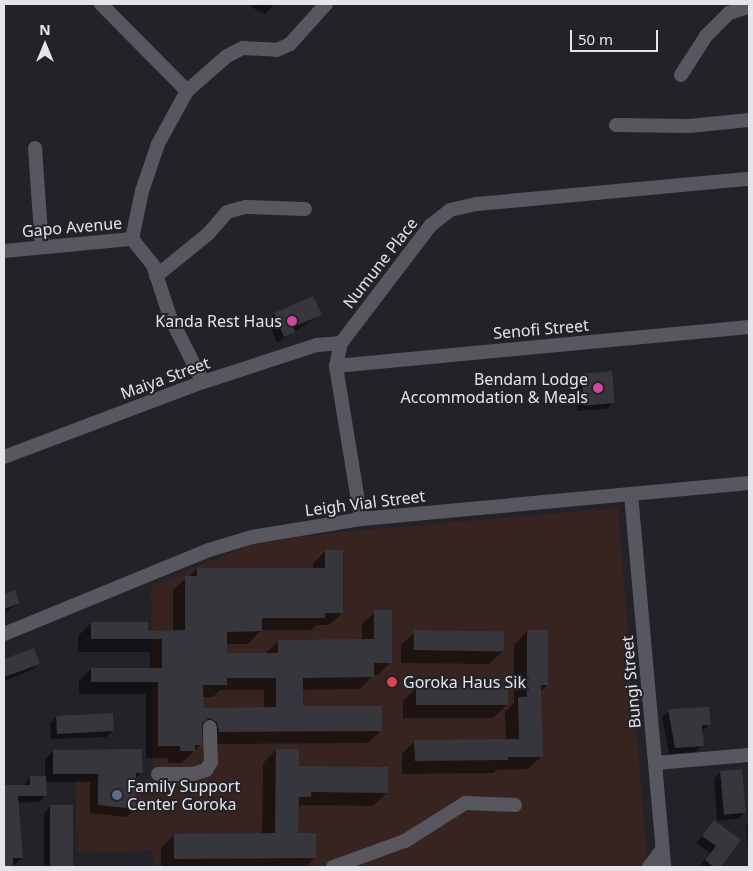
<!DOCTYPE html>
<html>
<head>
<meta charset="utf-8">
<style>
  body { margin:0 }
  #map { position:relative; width:753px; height:871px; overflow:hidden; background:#222228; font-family:"Noto Sans",sans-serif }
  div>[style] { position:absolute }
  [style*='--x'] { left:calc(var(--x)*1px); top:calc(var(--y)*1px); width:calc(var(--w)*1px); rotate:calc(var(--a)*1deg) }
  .medical>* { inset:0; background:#372421 }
  .shadow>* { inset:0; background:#0007 }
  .building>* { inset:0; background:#37363d; transform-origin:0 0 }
  .minor>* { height:14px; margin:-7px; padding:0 7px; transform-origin:7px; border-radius:7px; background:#58575f }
  .dots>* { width:14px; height:14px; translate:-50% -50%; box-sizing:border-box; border:2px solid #222228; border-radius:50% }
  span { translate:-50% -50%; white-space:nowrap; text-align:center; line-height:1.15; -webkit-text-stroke:4px #222228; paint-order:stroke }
  .street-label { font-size:16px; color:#e5e4e9 }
  .poi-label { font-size:16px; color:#e5e4e9 }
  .right { translate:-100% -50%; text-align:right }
  .left { translate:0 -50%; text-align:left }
  .frame { position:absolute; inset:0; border:5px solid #e5e4e9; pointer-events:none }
  .north { position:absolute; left:20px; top:20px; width:50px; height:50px; -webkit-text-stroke:4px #222228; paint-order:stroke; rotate:0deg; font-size:14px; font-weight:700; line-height:20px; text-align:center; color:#e5e4e9 }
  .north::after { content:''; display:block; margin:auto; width:18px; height:22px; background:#e5e4e9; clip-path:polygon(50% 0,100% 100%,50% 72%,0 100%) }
  .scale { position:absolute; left:570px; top:30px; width:88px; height:22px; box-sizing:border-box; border:2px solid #e5e4e9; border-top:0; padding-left:6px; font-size:15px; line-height:18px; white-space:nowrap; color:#e5e4e9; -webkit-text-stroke:4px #222228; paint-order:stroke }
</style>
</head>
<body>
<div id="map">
  <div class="medical">
    <i style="clip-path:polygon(618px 508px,648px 867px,154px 867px,153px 851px,77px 853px,75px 781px,153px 779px,151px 586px,256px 542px,352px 531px)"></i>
  </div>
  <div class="shadow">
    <i style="clip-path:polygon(254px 4px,275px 4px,265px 14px,251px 7px)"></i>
    <i style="clip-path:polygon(313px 297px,320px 315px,277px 343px,268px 320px,274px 314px)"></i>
    <i style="clip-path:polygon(581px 374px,614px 402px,607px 409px,577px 411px,575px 381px)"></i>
    <i style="clip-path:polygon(evenodd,325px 551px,342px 613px,329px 625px,316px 625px,311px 630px,261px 630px,248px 644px,226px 644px,226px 654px,265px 654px,279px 641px,362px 640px,362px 624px,375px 612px,391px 662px,378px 675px,373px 675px,360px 689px,302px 690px,302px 707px,381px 731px,368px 743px,207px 744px,205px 735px,201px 733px,201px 744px,188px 757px,181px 763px,168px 763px,168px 758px,146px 758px,146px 694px,79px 694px,79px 681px,91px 669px,150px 669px,150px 652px,78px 652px,78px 636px,91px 623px,147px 632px,173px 632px,173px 590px,197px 569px,313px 569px,313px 564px,325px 551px,220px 690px,264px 690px,264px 709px,202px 709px,202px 697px,213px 697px,220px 690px)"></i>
    <i style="clip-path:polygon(14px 591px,18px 603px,4px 613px,4px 595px)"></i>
    <i style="clip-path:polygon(527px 631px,547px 685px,540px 692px,542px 756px,528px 769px,496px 770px,493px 773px,402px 774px,402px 754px,415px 741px,506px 740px,505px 712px,514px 703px,514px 645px)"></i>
    <i style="clip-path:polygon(415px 632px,503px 651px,489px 664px,401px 663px,401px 645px)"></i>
    <i style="clip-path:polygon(33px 650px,39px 664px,32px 670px,4px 681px,4px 661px)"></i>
    <i style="clip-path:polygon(416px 688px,507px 705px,493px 718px,403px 718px,403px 701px)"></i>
    <i style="clip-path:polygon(669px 711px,709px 725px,702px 731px,702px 745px,696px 752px,669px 754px,662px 717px)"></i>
    <i style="clip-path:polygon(57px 716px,112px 731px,106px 737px,51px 739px,50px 723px)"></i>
    <i style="clip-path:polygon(276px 750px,297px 768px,387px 792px,373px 806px,301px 805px,297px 809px,297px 834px,315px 858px,305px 867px,161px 867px,161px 848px,174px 835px,262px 834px,263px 763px)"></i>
    <i style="clip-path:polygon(53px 751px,141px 773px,135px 779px,135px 809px,127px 817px,90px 813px,90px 782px,45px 782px,46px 795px,39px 802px,17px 803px,22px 858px,12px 867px,4px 867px,4px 786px,23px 786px,30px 777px,45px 777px,45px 760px)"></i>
    <i style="clip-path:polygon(720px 772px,745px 812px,738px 819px,717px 820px,714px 779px)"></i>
    <i style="clip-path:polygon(51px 806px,71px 806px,71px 867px,44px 867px,44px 813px)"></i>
    <i style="clip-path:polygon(714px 822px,739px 840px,719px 867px,699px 867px,710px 853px,696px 843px)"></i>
    <i style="clip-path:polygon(749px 823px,749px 859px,746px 827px)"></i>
  </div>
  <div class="building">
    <i style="clip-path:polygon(313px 296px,322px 315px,293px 327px,295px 332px,284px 337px,274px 313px)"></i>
    <i style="left:612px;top:371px;width:32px;height:31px;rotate:85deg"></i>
    <i style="clip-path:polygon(evenodd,325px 550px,343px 550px,343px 613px,325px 613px,325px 618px,262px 618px,262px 631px,227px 632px,227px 653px,278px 653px,278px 640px,374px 639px,374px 610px,392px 610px,392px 663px,374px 663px,374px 677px,303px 678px,303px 706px,382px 706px,382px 731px,219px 732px,217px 722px,209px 718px,202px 723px,202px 745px,195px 745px,195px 751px,180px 751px,180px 746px,158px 746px,158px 682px,91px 682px,91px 668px,162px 668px,162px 639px,91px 639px,91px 622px,148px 622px,148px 631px,185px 630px,185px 576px,197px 576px,197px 568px,325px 568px,325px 550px,227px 678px,276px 678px,276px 707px,204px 708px,203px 685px,227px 685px,227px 678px)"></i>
    <i style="clip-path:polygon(15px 590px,20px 603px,4px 609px,4px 594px)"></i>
    <i style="left:414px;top:630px;width:90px;height:20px;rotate:1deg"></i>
    <i style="clip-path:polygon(527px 630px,548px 630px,548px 685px,541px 685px,543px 757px,508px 757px,508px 760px,415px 761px,414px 740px,519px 739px,518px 697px,527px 697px)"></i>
    <i style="clip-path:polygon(34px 648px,40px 664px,4px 677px,4px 659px)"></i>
    <i style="left:416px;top:687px;width:92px;height:18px"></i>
    <i style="clip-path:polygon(709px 707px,711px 725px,702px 725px,704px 746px,675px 748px,668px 709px)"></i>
    <i style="left:113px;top:713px;width:18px;height:57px;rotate:87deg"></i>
    <i style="clip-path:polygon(142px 749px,143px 773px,136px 773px,136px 809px,98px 805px,98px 774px,53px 774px,53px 750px)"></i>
    <i style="clip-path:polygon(276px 749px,299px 749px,299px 766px,388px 767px,388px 793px,311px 792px,311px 797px,299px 797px,298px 833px,316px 833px,316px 858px,174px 859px,174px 834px,275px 833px)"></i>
    <i style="left:742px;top:769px;width:44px;height:22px;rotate:85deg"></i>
    <i style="clip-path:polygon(30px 776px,46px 776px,47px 796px,18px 796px,23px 858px,13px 858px,13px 867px,4px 867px,4px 785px,30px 785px)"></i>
    <i style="left:50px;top:805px;width:23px;height:62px"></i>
    <i style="clip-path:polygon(714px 820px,741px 840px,721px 867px,714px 867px,705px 860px,716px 846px,702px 836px)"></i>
  </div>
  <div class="minor">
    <i style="--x:101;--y:4;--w:122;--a:45.3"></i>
    <i style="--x:681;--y:75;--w:46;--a:-57.3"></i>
    <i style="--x:706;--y:36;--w:33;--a:-45"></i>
    <i style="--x:729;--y:13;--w:21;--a:-17"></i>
    <i style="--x:616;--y:125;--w:73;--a:0.8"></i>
    <i style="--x:689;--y:126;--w:60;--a:-5.7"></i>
    <i style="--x:35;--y:148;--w:99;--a:86"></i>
    <i style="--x:132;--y:239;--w:49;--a:-78.2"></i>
    <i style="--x:142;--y:191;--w:50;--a:-71.2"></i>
    <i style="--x:158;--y:144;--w:60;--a:-61.3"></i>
    <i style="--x:187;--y:91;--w:53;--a:-41.2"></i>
    <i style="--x:227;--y:56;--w:18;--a:-27"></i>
    <i style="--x:243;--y:48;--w:34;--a:3"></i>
    <i style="--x:277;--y:50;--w:14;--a:-25"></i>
    <i style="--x:290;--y:44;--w:54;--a:-48"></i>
    <i style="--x:4;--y:251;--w:129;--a:-5.4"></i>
    <i style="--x:132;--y:239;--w:33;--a:51"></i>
    <i style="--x:153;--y:265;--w:55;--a:71.9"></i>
    <i style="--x:170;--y:317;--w:73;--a:63.1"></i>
    <i style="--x:156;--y:276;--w:67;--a:-38.9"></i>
    <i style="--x:208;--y:234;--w:29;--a:-49"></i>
    <i style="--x:227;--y:212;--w:20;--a:-15"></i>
    <i style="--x:246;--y:207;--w:59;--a:1.9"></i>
    <i style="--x:336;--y:366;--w:415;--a:-5.4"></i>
    <i style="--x:4;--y:457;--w:213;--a:-20.7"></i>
    <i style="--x:203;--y:382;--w:120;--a:-18"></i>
    <i style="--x:317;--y:345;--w:24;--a:-5"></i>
    <i style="--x:631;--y:494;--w:374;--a:84.9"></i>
    <i style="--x:361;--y:519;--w:155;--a:-99.3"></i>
    <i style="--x:336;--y:366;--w:24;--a:-78"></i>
    <i style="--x:341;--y:343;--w:148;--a:-52.7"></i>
    <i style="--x:431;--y:225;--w:24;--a:-38"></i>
    <i style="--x:450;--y:210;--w:28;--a:-13"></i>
    <i style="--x:477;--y:204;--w:273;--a:-5.3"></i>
    <i style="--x:4;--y:634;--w:222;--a:-22.3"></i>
    <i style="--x:209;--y:550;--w:45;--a:-16.8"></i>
    <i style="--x:252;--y:537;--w:110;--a:-9.4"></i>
    <i style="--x:361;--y:519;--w:390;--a:-5.3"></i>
    <i style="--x:656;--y:763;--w:93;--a:-4.9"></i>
    <i style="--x:158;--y:774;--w:35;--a:0"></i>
    <i style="--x:193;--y:774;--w:14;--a:-17"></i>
    <i style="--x:206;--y:770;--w:9;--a:-58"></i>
    <i style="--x:211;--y:762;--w:35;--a:-92"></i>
    <i style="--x:333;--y:867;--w:77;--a:-19.9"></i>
    <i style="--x:405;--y:841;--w:71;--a:-32.3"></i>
    <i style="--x:465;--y:803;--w:50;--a:2.3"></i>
    <i style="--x:649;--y:867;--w:21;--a:-53"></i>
  </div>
  <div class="dots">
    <i style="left:292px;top:321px;background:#d1479c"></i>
    <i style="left:598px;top:388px;background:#d1479c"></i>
    <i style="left:392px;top:682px;background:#e0444e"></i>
    <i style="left:117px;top:795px;background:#5c6f8a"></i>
  </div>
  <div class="street-label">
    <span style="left:72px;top:227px;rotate:-5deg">Gapo Avenue</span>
    <span style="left:380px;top:263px;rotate:-52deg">Numune Place</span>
    <span style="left:541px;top:329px;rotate:-5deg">Senofi Street</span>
    <span style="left:165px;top:378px;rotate:-20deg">Maiya Street</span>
    <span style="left:365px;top:503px;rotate:-7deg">Leigh Vial Street</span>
    <span style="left:631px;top:682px;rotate:-95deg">Bungi Street</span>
  </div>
  <div class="poi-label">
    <span class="right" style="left:282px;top:321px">Kanda Rest Haus</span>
    <span class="right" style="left:588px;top:388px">Bendam Lodge<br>Accommodation &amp; Meals</span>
    <span class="left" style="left:403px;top:682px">Goroka Haus Sik</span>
    <span class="left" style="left:127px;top:795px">Family Support<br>Center Goroka</span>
  </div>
  <div class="frame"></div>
  <div class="north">N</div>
  <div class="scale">50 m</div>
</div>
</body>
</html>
